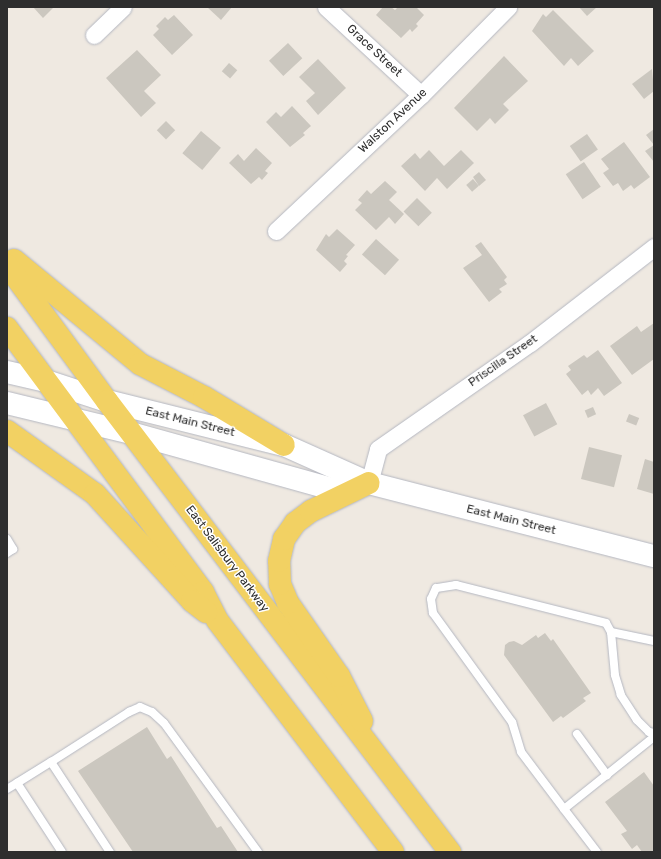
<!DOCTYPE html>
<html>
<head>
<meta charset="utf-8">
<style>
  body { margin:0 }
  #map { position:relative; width:661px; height:859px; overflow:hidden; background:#efe9e1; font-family:Rubik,sans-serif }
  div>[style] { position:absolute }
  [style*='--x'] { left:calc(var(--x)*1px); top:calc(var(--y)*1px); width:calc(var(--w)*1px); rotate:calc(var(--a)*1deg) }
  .building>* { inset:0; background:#cbc7bf; transform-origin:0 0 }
  .roads { filter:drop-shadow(0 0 1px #b4b7c1) drop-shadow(0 0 1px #b4b7c1) }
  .lane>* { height:8px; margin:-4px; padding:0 4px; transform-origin:4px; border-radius:4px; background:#fff }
  .street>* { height:17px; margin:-8.5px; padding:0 8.5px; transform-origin:8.5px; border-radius:8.5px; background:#fff }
  .secondary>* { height:22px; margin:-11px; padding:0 11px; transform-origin:11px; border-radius:11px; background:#fff }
  .primary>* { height:22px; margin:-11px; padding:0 11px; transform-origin:11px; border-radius:11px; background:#f2d163 }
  span { translate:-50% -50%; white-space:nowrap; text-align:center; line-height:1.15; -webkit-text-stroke:3px #fff; paint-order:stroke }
  .street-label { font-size:12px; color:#2e2e2e }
  .frame { position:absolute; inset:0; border:8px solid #2e2e2e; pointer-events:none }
</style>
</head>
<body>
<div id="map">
  <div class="building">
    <i style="clip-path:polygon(33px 7px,54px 7px,43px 18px)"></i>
    <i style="clip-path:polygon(207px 7px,232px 7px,221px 20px)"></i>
    <i style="clip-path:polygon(383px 7px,391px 7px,395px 10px,398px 7px,416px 7px,424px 15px,416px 24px,418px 26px,412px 32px,410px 29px,401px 38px,376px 15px)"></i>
    <i style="clip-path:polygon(579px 7px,597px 7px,587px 16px)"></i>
    <i style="clip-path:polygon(553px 10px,594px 51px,578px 66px,571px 58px,564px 66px,532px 31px,543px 14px,546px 17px)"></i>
    <i style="clip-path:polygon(174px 15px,193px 35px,172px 55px,153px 35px,159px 29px,156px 26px,165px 17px,168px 20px)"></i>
    <i style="left:288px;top:43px;width:21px;height:26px;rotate:47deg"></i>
    <i style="clip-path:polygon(137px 50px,161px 75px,144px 91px,156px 103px,141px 117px,106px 78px)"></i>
    <i style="clip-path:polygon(504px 56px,528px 81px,503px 104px,509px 110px,495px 124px,490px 118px,477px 131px,454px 108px)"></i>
    <i style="clip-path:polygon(318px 59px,346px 88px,318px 115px,306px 101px,315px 93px,299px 77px)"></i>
    <i style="left:229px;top:63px;width:11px;height:11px;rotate:41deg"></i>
    <i style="clip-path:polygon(652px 69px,654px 91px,644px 99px,632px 84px)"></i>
    <i style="clip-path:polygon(292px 106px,311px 126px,303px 133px,305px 135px,290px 147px,266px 122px,276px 112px,281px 117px)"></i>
    <i style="left:166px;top:121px;width:13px;height:13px;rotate:45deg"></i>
    <i style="clip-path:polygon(654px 129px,654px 162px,645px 151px,654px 145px,646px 135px)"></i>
    <i style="left:201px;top:131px;width:26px;height:29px;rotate:40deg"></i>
    <i style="left:587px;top:134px;width:19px;height:21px;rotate:55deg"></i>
    <i style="clip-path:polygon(624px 142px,650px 177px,634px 189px,631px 185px,623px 191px,618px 183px,613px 186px,603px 173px,609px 169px,601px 159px)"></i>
    <i style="clip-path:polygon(256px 148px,272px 163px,265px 171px,268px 173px,262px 180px,259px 177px,251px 184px,229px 163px,238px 154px,244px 161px)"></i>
    <i style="clip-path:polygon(429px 150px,444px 166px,461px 150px,474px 163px,447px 189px,437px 178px,425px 191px,401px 166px,415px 153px,420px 159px)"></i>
    <i style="left:584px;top:162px;width:30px;height:22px;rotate:56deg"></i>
    <i style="clip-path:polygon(479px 172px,486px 180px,479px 186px,473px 177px)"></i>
    <i style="left:473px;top:179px;width:9px;height:9px;rotate:49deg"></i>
    <i style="clip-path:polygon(385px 181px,397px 192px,389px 200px,404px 214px,395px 224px,389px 217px,376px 230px,355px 210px,362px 203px,358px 200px,367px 190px,371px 194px)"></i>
    <i style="left:417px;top:198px;width:21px;height:19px;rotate:45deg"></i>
    <i style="clip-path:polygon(337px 229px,355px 245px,346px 255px,348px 256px,344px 261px,347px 264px,340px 272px,316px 250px,326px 234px,329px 237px)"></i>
    <i style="left:376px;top:239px;width:31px;height:21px;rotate:42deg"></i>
    <i style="clip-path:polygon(481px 242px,507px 277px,504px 280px,507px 284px,499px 289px,502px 292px,489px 302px,463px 268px,482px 255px,475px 246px)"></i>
    <i style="clip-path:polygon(654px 323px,654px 359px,632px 375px,610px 346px,637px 326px,641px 332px)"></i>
    <i style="clip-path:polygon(598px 350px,622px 383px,604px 396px,598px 388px,591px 395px,588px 390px,582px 395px,566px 374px,571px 370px,568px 366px,584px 355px,587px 358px)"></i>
    <i style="left:546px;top:403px;width:24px;height:26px;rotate:62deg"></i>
    <i style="left:593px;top:407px;width:8px;height:9px;rotate:67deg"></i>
    <i style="left:629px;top:414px;width:11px;height:8px;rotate:22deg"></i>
    <i style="left:589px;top:447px;width:34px;height:33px;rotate:14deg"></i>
    <i style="clip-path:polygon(645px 459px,654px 462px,654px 494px,637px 489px)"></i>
    <i style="clip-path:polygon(545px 633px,551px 641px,553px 639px,591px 693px,583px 698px,586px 701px,563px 718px,561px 716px,553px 722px,504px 655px,505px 645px,509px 642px,514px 641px,522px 645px,536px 635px,538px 638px)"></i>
    <i style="clip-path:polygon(147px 727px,167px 759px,171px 756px,217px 828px,221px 826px,238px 852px,133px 852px,78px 771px)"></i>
    <i style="clip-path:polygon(644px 772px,654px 786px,654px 852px,642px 852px,637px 845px,632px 849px,621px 834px,627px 831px,605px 802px)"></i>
  </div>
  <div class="roads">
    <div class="lane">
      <i style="--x:7;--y:539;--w:12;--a:59"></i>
      <i style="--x:13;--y:549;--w:7;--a:146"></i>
      <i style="--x:611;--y:632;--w:44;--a:11.8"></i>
      <i style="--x:654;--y:733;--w:5;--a:-169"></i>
      <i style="--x:649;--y:732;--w:17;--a:-135"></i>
      <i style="--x:637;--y:720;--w:30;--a:-123"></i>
      <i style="--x:621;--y:695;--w:21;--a:-107"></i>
      <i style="--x:615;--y:675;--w:43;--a:-95.3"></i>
      <i style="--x:611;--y:632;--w:10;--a:-119"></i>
      <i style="--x:606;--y:623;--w:155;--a:-165.8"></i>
      <i style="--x:456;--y:585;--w:20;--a:171"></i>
      <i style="--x:436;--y:588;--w:12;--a:114"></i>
      <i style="--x:431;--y:599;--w:14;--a:82"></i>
      <i style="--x:433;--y:613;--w:135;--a:54.1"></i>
      <i style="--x:512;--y:722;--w:31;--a:73"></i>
      <i style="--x:521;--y:752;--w:71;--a:53"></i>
      <i style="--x:564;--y:809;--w:115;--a:-38.7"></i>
      <i style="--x:577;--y:734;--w:51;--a:53.8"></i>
      <i style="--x:51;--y:762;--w:93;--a:-32.7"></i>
      <i style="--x:129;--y:712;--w:12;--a:-24"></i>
      <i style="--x:140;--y:707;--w:13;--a:23"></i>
      <i style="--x:152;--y:712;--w:16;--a:43"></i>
      <i style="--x:164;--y:723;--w:160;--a:53.9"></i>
      <i style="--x:17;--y:783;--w:40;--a:-32"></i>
      <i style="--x:51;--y:762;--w:108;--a:56.8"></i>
      <i style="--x:7;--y:789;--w:12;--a:-31"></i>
      <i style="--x:17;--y:783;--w:82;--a:56.9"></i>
      <i style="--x:564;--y:809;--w:54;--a:52.5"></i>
    </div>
    <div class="street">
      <i style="--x:326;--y:7;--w:129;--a:42.8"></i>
      <i style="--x:94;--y:35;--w:40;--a:-44"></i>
      <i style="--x:276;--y:231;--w:199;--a:-43.2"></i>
      <i style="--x:421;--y:95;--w:124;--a:-45.3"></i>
      <i style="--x:369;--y:483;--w:35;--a:-75"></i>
      <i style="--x:378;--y:449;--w:185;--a:-34.9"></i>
      <i style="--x:530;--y:343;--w:157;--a:-37.7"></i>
    </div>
    <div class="secondary">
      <i style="--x:7;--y:372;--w:40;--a:13"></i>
      <i style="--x:46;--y:381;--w:64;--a:18.2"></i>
      <i style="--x:107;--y:401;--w:182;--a:14"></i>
      <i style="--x:284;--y:445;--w:93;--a:24.1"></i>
      <i style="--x:369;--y:483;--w:294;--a:14.4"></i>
      <i style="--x:7;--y:403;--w:128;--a:13.6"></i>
      <i style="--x:131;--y:433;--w:209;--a:15.6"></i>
      <i style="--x:332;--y:489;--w:30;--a:-9"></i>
    </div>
    <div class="primary">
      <i style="--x:14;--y:260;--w:163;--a:39.5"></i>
      <i style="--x:140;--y:364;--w:72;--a:27.3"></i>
      <i style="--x:204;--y:397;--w:93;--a:31"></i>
      <i style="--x:7;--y:265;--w:169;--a:53.7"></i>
      <i style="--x:107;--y:401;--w:567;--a:52.75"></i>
      <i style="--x:7;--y:328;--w:329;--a:53.4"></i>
      <i style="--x:203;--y:592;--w:31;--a:63"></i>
      <i style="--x:217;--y:620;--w:291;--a:52.8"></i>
      <i style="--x:7;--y:431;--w:108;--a:35.6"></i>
      <i style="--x:95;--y:494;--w:144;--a:47.8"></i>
      <i style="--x:192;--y:601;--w:18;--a:38"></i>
      <i style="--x:362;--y:721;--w:51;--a:-117.1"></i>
      <i style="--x:339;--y:676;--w:89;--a:-124.9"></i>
      <i style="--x:288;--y:603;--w:21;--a:-113"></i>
      <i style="--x:280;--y:584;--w:23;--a:-92"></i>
      <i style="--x:279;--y:561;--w:23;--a:-77"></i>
      <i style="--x:284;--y:539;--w:19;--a:-55"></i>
      <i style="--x:295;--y:523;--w:20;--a:-37"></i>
      <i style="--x:311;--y:511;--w:64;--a:-25.8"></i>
    </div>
  </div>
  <div class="street-label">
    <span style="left:374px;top:51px;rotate:43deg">Grace Street</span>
    <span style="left:393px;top:121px;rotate:-43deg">Walston Avenue</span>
    <span style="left:503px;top:361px;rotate:-35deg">Priscilla Street</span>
    <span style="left:190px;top:422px;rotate:14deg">East Main Street</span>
    <span style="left:511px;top:520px;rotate:14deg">East Main Street</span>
    <span style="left:227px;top:559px;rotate:53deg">East Salisbury Parkway</span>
  </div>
  <div class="frame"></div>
</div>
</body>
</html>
